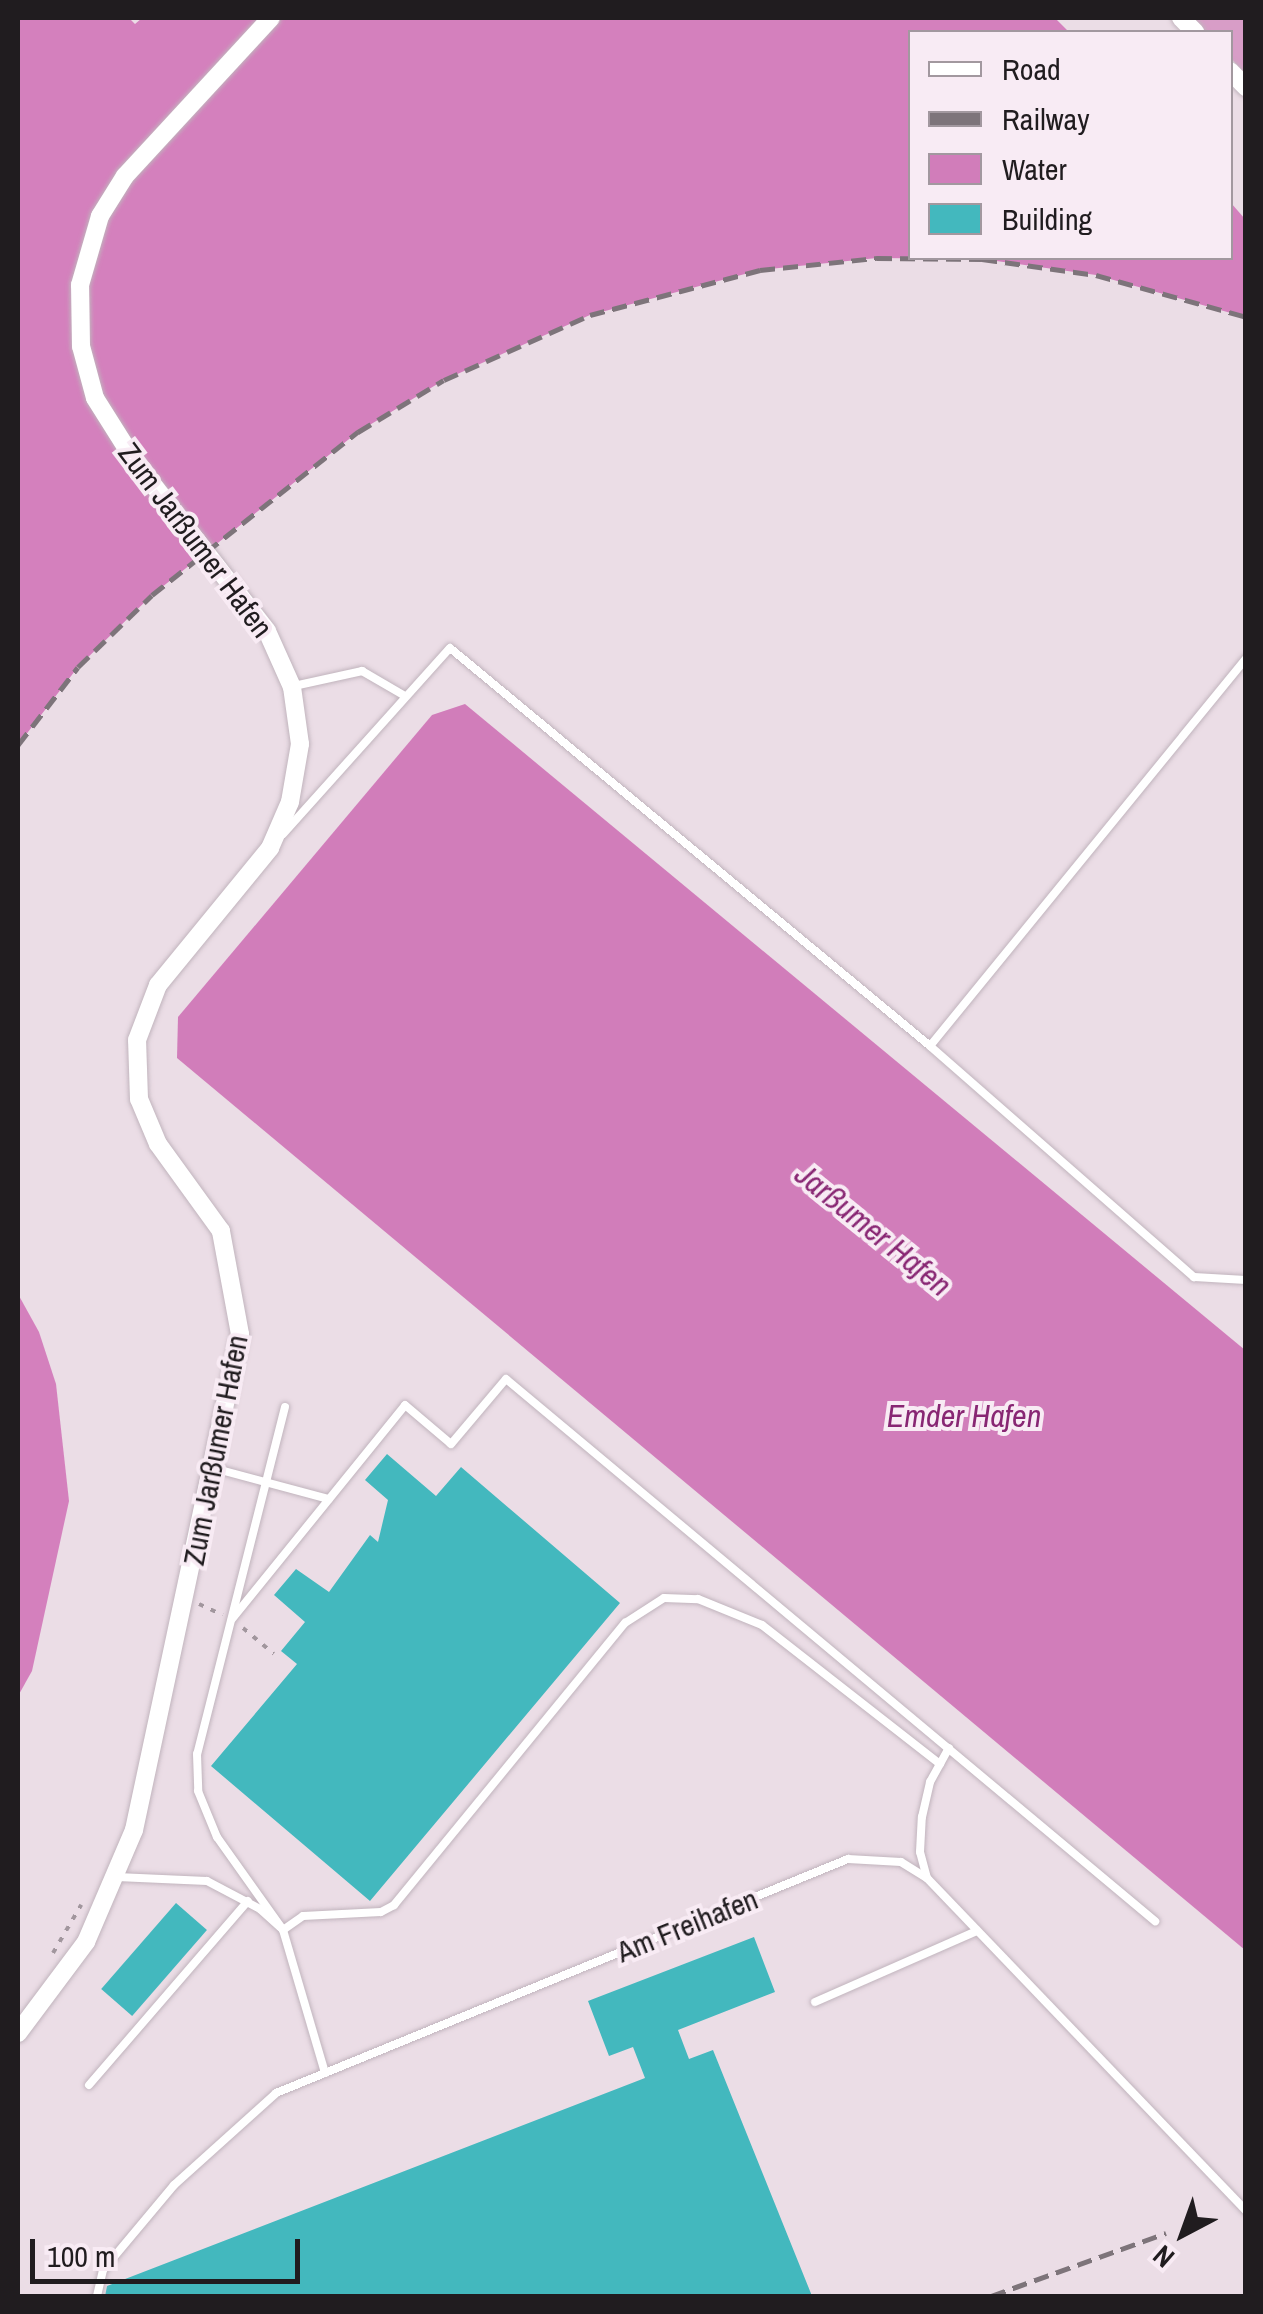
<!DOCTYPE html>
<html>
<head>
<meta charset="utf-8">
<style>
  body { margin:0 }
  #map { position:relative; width:1263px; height:2314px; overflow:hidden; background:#ebdde6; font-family:"Archivo Narrow",sans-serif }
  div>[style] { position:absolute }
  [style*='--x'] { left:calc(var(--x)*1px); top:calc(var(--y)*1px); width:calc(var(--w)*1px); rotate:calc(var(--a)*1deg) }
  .green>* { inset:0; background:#d89dc7 }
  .forest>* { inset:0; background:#d480bd }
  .water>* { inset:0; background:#d17dba }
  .building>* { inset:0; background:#43b8be; transform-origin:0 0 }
  .path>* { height:4px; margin-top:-2px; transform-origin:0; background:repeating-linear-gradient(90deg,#a1969d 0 5px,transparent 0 13px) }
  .roads { filter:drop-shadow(0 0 2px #c1b4bd) drop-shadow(0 0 2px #c1b4bd) }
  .service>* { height:8px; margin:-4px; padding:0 4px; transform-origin:4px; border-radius:4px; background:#fff }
  .tertiary>* { height:18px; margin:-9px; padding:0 9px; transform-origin:9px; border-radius:9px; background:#fff }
  .rail>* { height:5px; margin-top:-2.5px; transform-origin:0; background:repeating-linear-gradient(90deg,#7d747a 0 15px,transparent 0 23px) }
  span { translate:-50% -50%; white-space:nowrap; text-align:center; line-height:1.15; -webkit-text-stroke:8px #f8ebf4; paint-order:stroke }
  .street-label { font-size:30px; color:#201c1f }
  .water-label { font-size:32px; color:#882673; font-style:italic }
  .frame { position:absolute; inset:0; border:20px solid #201c1f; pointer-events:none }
  .legend { position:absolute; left:908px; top:30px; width:325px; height:230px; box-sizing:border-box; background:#f8ebf4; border:2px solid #a2989f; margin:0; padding:12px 18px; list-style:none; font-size:30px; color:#201c1f }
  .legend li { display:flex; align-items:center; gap:20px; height:50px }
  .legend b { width:50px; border:2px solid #a2989f }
  .north { position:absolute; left:1133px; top:2184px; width:100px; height:100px; -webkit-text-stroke:8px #f8ebf4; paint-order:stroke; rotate:221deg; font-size:28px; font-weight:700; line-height:40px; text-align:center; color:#201c1f }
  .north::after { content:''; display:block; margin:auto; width:35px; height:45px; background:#201c1f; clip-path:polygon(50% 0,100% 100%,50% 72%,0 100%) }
  .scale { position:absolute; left:30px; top:2239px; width:270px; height:45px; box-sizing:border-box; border:5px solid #201c1f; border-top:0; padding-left:12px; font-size:30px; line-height:35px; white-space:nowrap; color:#201c1f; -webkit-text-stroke:8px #f8ebf4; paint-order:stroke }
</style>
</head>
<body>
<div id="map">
  <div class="green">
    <i style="clip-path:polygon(1192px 18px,1245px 18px,1245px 74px,1231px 58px,1230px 32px,1206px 32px)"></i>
  </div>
  <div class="forest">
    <i style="clip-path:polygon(18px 18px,129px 18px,135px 24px,142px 18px,1055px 18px,1069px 32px,910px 32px,910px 258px,1230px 258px,1231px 203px,1245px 219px,1245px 317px,1096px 275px,982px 259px,877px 258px,760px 270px,590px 315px,444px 380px,358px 432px,152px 595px,78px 667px,18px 745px)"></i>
    <i style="clip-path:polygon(18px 1294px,39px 1332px,56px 1384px,69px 1501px,32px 1671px,18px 1696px)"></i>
  </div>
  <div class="water">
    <i style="clip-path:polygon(465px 704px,1245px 1350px,1245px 1950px,177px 1058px,178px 1017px,432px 715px)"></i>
  </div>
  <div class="building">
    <i style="clip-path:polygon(387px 1454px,436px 1496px,461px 1467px,620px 1603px,370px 1901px,211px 1766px,297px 1664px,281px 1651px,305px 1622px,274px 1595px,296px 1569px,329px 1592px,370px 1535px,378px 1542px,388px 1500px,365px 1480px)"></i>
    <i style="left:176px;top:1903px;width:41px;height:114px;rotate:41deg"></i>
    <i style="clip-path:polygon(754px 1937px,775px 1992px,678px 2030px,689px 2059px,713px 2050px,812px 2296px,105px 2296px,107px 2286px,645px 2078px,633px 2047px,609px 2056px,588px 2001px)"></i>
  </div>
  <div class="path">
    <i style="--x:199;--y:1604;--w:26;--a:25"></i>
    <i style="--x:243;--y:1628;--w:40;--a:40"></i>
    <i style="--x:53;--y:1953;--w:56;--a:-59.7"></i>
  </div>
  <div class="roads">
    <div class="service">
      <i style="--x:294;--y:686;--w:70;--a:-12.4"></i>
      <i style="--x:362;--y:671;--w:50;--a:30.2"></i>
      <i style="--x:283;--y:834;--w:250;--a:-48.1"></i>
      <i style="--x:450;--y:648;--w:624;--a:39.66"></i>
      <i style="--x:930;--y:1046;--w:351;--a:41.2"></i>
      <i style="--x:1194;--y:1277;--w:52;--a:3.3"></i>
      <i style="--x:930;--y:1046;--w:500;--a:-50.8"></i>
      <i style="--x:285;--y:1407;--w:358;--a:104.2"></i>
      <i style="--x:197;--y:1754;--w:37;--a:88"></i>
      <i style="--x:198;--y:1791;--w:50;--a:67.6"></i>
      <i style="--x:217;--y:1837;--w:114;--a:54.6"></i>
      <i style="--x:283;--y:1930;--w:149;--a:73.6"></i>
      <i style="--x:213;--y:1468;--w:120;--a:15"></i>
      <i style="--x:232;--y:1619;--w:275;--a:-51"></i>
      <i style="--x:405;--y:1405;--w:60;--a:40.3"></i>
      <i style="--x:451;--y:1444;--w:85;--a:-49.8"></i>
      <i style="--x:506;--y:1379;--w:846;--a:39.87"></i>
      <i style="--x:117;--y:1877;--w:90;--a:2.5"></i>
      <i style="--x:207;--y:1881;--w:60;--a:27.8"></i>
      <i style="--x:260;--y:1909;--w:31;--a:42"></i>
      <i style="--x:283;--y:1930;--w:24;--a:-35"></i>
      <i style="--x:303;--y:1916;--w:78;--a:-2.9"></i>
      <i style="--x:381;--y:1912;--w:15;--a:-28"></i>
      <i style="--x:394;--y:1905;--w:365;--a:-50.7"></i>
      <i style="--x:625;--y:1623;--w:46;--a:-32.7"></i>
      <i style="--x:664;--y:1598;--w:34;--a:2"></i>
      <i style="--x:698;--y:1599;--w:69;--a:22.1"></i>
      <i style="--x:762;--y:1625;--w:226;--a:38"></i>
      <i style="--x:927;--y:1878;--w:27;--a:-105"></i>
      <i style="--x:920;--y:1852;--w:35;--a:-87"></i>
      <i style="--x:922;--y:1817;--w:36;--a:-77"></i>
      <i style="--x:930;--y:1782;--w:39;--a:-61"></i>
      <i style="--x:815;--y:2002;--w:177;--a:-23.7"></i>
      <i style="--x:89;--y:2085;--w:243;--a:-49.2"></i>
      <i style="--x:97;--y:2296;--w:27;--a:-77"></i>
      <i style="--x:103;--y:2270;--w:111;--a:-50.1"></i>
      <i style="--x:174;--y:2185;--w:137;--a:-42"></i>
      <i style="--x:276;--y:2093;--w:618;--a:-22.25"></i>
      <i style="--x:848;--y:1859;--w:53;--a:3.2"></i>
      <i style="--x:901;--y:1862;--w:31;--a:32"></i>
      <i style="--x:927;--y:1878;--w:461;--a:46.2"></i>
    </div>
    <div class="tertiary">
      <i style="--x:1181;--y:18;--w:20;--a:45"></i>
      <i style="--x:1230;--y:71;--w:23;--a:45"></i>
      <i style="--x:18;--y:2033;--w:114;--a:-53.2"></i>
      <i style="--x:86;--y:1942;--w:122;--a:-66.8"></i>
      <i style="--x:134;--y:1830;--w:507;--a:-77.94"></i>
      <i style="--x:240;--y:1334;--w:105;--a:-100.5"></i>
      <i style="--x:221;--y:1231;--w:107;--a:-125.9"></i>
      <i style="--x:158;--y:1144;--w:49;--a:-112.9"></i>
      <i style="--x:139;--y:1099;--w:59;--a:-91.9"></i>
      <i style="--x:137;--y:1040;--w:59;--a:-69.1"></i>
      <i style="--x:158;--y:985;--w:177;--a:-50.7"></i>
      <i style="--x:270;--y:848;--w:50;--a:-66.5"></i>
      <i style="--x:290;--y:802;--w:59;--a:-80.2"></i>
      <i style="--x:300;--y:744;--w:58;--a:-98"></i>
      <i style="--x:292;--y:687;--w:61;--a:-114.1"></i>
      <i style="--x:267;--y:631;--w:217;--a:-127.9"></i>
      <i style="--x:134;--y:460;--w:73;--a:-122.2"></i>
      <i style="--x:95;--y:398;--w:54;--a:-105.1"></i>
      <i style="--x:81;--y:346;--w:61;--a:-90.9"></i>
      <i style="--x:80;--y:285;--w:72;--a:-73.8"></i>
      <i style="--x:100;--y:216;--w:47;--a:-58"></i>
      <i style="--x:125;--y:176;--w:215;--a:-47.3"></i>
    </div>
  </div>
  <div class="rail">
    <i style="--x:18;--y:745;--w:98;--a:-52.4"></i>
    <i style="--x:78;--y:667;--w:103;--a:-44.2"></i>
    <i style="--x:152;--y:595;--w:263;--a:-38.4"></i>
    <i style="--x:358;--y:432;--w:100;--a:-31.2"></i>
    <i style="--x:444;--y:380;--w:160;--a:-24"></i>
    <i style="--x:590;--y:315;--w:176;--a:-14.8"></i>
    <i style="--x:760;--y:270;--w:118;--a:-5.9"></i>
    <i style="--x:877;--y:258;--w:105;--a:0.5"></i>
    <i style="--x:982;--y:259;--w:115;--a:8"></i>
    <i style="--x:1096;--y:275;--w:156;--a:15.6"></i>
    <i style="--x:991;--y:2296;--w:186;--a:-19.8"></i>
  </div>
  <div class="street-label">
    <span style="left:196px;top:540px;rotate:53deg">Zum Jarßumer Hafen</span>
    <span style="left:215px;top:1450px;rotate:-79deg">Zum Jarßumer Hafen</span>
    <span style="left:687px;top:1925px;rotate:-22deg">Am Freihafen</span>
  </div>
  <div class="water-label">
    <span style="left:873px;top:1230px;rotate:39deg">Jarßumer Hafen</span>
    <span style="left:964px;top:1416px">Emder Hafen</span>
  </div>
  <div class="frame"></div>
  <ul class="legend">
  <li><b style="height:12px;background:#fff"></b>Road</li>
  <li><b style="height:12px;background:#7d747a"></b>Railway</li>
  <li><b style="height:28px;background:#d17dba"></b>Water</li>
  <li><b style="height:28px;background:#43b8be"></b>Building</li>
  </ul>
  <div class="north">N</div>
  <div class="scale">100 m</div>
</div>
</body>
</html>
